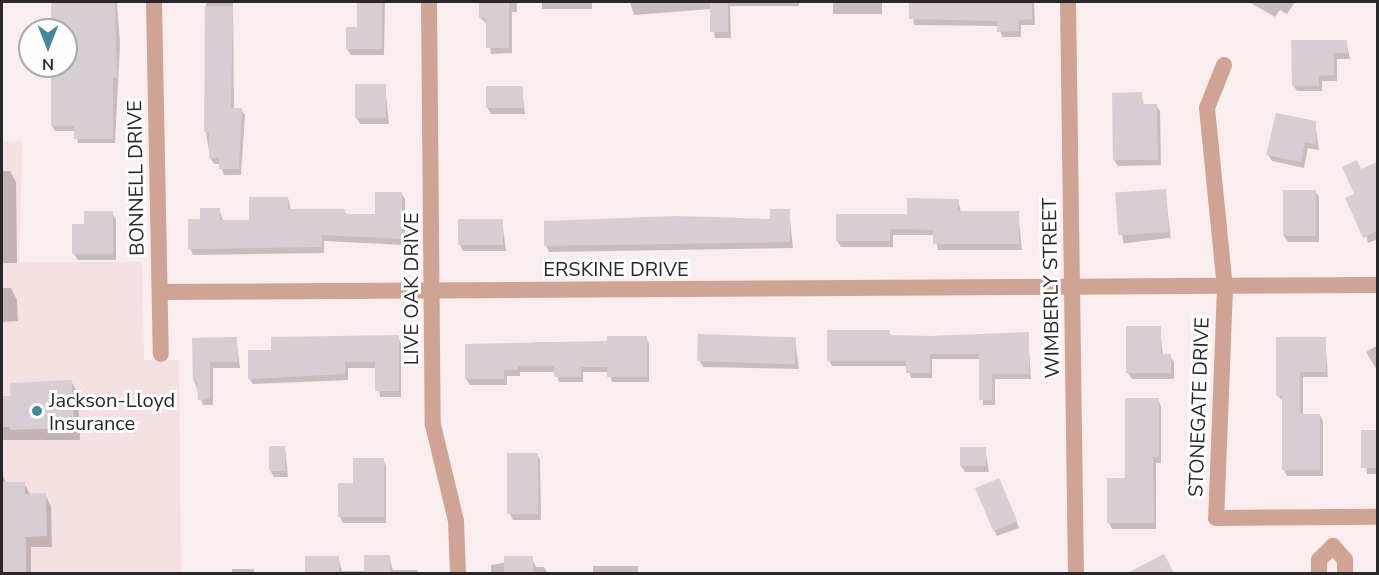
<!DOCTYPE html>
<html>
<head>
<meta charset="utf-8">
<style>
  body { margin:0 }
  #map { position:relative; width:1379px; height:575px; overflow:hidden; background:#f9edef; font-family:"Nunito Sans",sans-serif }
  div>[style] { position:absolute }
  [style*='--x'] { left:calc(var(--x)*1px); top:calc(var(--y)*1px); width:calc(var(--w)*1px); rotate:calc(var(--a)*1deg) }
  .built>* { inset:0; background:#f5e0e2 }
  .shadow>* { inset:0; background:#0003; transform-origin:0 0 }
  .building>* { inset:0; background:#d7ced4; transform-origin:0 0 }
  .minor>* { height:16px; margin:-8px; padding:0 8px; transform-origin:8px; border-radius:8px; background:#d0a494 }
  .dots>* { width:16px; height:16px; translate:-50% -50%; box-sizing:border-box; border:3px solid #fefefe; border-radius:50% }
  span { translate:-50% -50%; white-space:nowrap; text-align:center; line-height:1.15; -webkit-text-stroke:6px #fefefe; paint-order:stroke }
  .street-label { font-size:20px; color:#2b2627 }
  .poi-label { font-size:20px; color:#2b2627 }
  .left { translate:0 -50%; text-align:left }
  .frame { position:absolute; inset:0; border:3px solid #2b2627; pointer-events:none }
  .north { position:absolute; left:18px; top:18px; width:60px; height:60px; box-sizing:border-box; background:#fefefe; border:2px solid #aaa8a8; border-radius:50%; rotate:180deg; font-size:16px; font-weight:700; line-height:24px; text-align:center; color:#2b2627 }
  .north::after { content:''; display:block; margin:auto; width:21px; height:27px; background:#468998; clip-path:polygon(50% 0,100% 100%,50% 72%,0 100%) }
</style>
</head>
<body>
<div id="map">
  <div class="built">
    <i style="clip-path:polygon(2px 141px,22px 142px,19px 262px,142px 262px,144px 360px,179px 360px,181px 573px,2px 574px)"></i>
  </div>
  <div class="shadow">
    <i style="clip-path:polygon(52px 2px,117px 2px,120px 44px,115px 143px,78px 143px,75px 131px,55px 131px,52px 126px,52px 66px,66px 66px,66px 30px,52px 30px)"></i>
    <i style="clip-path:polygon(206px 2px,233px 2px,234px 109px,241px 109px,245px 115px,241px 175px,224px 175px,220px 164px,214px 164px,210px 158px,206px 132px)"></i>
    <i style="clip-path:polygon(359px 2px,385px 2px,384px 55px,351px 55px,347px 49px,359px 28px)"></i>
    <i style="clip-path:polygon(480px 2px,517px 2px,517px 12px,512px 12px,512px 53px,491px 54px,487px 24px,480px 18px)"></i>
    <i style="left:542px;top:2px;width:50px;height:7px"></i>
    <i style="clip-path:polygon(630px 2px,799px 2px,799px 6px,730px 6px,731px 38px,715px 38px,711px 9px,634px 15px)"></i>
    <i style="left:833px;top:2px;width:49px;height:12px"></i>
    <i style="clip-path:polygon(911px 2px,1034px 2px,1035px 25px,1021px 25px,1021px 37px,1002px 37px,999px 26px,914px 25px)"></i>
    <i style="clip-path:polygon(1249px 2px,1295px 2px,1287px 14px,1280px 10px,1275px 17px)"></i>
    <i style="clip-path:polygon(1346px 41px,1350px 59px,1337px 59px,1337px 81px,1322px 81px,1322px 91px,1297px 91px,1293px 85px)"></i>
    <i style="clip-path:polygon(385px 85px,389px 124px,360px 124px,356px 117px)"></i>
    <i style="clip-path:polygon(522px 88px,525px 114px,491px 114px,487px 107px)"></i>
    <i style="clip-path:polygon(1141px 94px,1144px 105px,1156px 105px,1160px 111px,1161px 165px,1118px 166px,1114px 160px)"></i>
    <i style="clip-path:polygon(1315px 122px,1319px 150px,1308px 148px,1304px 168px,1272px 161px,1268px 155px)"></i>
    <i style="clip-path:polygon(1376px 164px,1378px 239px,1368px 243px,1356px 195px,1361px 171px)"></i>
    <i style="clip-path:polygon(2px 171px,10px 171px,16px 182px,17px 263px,2px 263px)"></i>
    <i style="left:1165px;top:190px;width:48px;height:48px;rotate:83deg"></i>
    <i style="clip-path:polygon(1315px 191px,1319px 197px,1319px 242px,1288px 242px,1284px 236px)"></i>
    <i style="clip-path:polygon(401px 193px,405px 199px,405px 245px,324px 241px,324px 253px,193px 255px,190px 248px,201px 221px,219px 209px,223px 221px,250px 221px,288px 198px,291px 210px,344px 210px,347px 215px,377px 215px)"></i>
    <i style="clip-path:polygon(958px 200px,961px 212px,1018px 212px,1022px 250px,938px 250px,935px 235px,893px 235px,893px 247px,841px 247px,837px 241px)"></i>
    <i style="clip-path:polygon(789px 211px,793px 248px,549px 252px,546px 245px,771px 220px)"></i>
    <i style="clip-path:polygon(112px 213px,116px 219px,116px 260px,78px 260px,74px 254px,86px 225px)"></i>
    <i style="clip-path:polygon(502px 221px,506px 251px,463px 251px,460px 245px)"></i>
    <i style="clip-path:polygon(2px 288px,11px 288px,17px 300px,18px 321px,2px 322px)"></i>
    <i style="clip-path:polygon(1160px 328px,1163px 356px,1170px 356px,1174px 362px,1174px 379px,1132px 379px,1128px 373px)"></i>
    <i style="clip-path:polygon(889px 332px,892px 337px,1028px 334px,1031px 379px,995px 379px,995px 405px,983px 405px,980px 359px,932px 359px,932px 378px,911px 378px,908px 366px,832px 366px,829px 360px)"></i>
    <i style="clip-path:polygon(398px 337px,401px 343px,401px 397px,380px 397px,377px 368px,348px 368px,348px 380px,253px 384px,249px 378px,272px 352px)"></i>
    <i style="clip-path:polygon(646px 337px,649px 344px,649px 382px,612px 382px,609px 372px,583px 372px,583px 382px,559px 382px,556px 372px,520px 372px,520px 376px,507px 376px,507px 385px,470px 385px,466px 379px,536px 342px,609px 342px)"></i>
    <i style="clip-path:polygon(236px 338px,240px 368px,213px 368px,213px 405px,203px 405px,194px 381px,194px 339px)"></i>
    <i style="clip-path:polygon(1325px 338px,1328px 377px,1303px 377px,1303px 415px,1320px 415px,1323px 421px,1323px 476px,1287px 476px,1284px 470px,1284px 402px,1278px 396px)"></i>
    <i style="clip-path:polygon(795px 340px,799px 369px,703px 367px,699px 360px)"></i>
    <i style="clip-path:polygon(1378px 345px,1378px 372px,1366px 352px)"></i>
    <i style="clip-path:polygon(71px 381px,78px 394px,80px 440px,2px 440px,2px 398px)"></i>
    <i style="clip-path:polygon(1158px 400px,1161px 406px,1161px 463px,1156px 463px,1156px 529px,1112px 529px,1109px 523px)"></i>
    <i style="clip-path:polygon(1378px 431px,1378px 474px,1367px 474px,1363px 432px)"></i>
    <i style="clip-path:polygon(285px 447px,288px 477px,274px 477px,270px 470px)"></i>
    <i style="clip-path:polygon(985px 448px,989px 472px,965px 472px,961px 466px)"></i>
    <i style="clip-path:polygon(537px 454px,540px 460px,541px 520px,513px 520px,510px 514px)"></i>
    <i style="clip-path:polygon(383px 460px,386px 466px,386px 523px,343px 523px,340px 517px,354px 485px)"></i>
    <i style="clip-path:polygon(2px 472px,6px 483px,24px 483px,30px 494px,45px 495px,51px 506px,52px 547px,31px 547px,31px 574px,2px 574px)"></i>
    <i style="clip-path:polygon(1002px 486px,1019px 528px,997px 536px,994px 530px)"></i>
    <i style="clip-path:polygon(1163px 556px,1173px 574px,1130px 574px)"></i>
    <i style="clip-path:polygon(338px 557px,342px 571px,366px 571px,389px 557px,393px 570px,417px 570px,419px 574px,293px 574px,306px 573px)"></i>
    <i style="clip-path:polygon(532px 558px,536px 567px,544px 567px,548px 574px,491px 574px,491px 565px)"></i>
    <i style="left:593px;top:566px;width:45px;height:8px"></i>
    <i style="left:232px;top:569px;width:22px;height:5px"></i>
  </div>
  <div class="building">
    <i style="clip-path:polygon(51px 2px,115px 2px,117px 78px,113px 78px,113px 139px,74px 139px,74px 126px,51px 126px,51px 66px,66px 66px,66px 28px,51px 28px)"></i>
    <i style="clip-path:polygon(479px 2px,509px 2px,509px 48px,486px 48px,486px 18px,479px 18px)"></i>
    <i style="left:710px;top:2px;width:18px;height:30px"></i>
    <i style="clip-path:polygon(909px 2px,1032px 2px,1032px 19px,1019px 20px,1019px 31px,997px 32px,997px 21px,909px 19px)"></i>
    <i style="clip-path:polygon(357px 3px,382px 3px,382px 49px,346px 49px,346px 27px,357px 27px)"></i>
    <i style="clip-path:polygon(205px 6px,233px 6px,231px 108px,242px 108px,239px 169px,219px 169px,219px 158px,209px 158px,209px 132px,204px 132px)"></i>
    <i style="clip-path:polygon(1291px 40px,1347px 40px,1347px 53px,1334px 53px,1334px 75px,1319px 76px,1319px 86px,1292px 86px)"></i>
    <i style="left:355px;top:84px;width:31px;height:34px"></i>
    <i style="left:486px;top:86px;width:37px;height:22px"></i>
    <i style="clip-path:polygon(1142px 92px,1142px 104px,1157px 104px,1158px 160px,1113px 160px,1112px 93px)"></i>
    <i style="clip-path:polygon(1276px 113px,1316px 121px,1316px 145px,1305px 142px,1301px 162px,1266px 155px)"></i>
    <i style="clip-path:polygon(1357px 160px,1361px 169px,1377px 162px,1377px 231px,1363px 238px,1345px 198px,1354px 194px,1342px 167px)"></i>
    <i style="left:1166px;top:189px;width:43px;height:51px;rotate:86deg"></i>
    <i style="left:1283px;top:190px;width:33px;height:46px"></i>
    <i style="clip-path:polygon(375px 192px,402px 192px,402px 239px,322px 235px,322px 247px,188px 249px,188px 219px,200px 219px,200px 208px,220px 208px,220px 220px,249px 220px,249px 197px,288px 197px,288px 209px,345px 209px,345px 214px,375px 214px)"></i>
    <i style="clip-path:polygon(907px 198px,959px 199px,958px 211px,1019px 211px,1019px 244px,933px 244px,933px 230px,890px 229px,890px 241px,836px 241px,836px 214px,907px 214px)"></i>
    <i style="clip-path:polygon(770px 209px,790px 209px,790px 242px,544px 246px,544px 221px,677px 216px,770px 219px)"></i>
    <i style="clip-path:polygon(84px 211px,113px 211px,113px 254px,72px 254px,72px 224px,84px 224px)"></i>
    <i style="left:458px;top:219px;width:45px;height:26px"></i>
    <i style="clip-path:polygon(1126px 326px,1161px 326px,1161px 354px,1171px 354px,1171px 373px,1126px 373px)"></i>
    <i style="clip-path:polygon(827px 330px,890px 330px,890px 335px,930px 336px,1029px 332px,1029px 374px,992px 374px,992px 400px,979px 400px,979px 354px,930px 354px,930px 373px,906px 373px,906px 361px,827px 361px)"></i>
    <i style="left:698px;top:334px;width:98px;height:27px;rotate:2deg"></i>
    <i style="clip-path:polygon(399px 335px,399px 391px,375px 391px,375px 362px,345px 362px,345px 374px,248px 379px,248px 350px,271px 350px,271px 337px)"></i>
    <i style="clip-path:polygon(607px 336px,647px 336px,647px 377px,607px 377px,607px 367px,581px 367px,581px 377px,554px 377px,554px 366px,518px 366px,518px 370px,504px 370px,504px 379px,465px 379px,465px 344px,607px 341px)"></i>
    <i style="clip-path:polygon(237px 337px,238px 362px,210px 362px,210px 399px,198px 400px,197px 381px,193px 381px,192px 338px)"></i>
    <i style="clip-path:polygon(1276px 337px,1326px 337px,1326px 372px,1300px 372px,1300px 414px,1320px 414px,1320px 470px,1282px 470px,1282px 396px,1276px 396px)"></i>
    <i style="clip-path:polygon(72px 380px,74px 428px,10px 430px,10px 427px,2px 427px,2px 396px,11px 396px,10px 383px)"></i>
    <i style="clip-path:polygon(1125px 398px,1159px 398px,1159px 457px,1153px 457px,1154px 523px,1107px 523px,1107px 478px,1125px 478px)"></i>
    <i style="left:1361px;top:430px;width:16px;height:38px"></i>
    <i style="left:269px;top:446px;width:16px;height:25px"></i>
    <i style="left:960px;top:447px;width:26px;height:19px"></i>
    <i style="left:507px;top:453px;width:31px;height:61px"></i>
    <i style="clip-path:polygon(353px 458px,384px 458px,384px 517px,338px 517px,338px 483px,353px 483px)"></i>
    <i style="left:999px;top:478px;width:47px;height:26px;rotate:67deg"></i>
    <i style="clip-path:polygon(2px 482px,25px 482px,25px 494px,46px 493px,47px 536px,26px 537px,26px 573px,2px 573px)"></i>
    <i style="clip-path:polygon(1164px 554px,1174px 573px,1127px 573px)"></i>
    <i style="left:364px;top:555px;width:26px;height:18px"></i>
    <i style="left:305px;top:556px;width:34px;height:17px"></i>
    <i style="left:504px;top:556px;width:29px;height:17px"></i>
  </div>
  <div class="minor">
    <i style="--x:154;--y:2;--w:352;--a:88.9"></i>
    <i style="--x:429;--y:2;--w:423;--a:89.5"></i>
    <i style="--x:433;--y:425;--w:99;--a:76.5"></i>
    <i style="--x:456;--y:521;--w:53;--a:87.8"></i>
    <i style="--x:1068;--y:2;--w:572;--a:89.2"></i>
    <i style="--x:1224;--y:65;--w:46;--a:111.6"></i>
    <i style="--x:1207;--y:108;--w:181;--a:84.3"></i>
    <i style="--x:1225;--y:288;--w:230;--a:92.2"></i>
    <i style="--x:1216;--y:518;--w:162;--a:-0.4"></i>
    <i style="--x:160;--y:292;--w:1218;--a:-0.33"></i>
    <i style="--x:1319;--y:574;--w:14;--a:-90"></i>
    <i style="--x:1319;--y:560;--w:20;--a:-45"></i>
    <i style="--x:1333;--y:546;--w:18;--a:49"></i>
    <i style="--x:1345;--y:560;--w:14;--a:90"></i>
  </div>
  <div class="dots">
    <i style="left:37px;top:411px;background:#468998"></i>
  </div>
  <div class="street-label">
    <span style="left:136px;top:178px;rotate:-91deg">BONNELL DRIVE</span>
    <span style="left:616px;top:269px">ERSKINE DRIVE</span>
    <span style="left:1051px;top:288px;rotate:-91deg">WIMBERLY STREET</span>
    <span style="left:411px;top:289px;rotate:-90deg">LIVE OAK DRIVE</span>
    <span style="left:1199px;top:407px;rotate:-88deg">STONEGATE DRIVE</span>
  </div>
  <div class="poi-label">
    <span class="left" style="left:49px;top:412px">Jackson-Lloyd<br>Insurance</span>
  </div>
  <div class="frame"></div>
  <div class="north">N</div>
</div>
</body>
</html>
